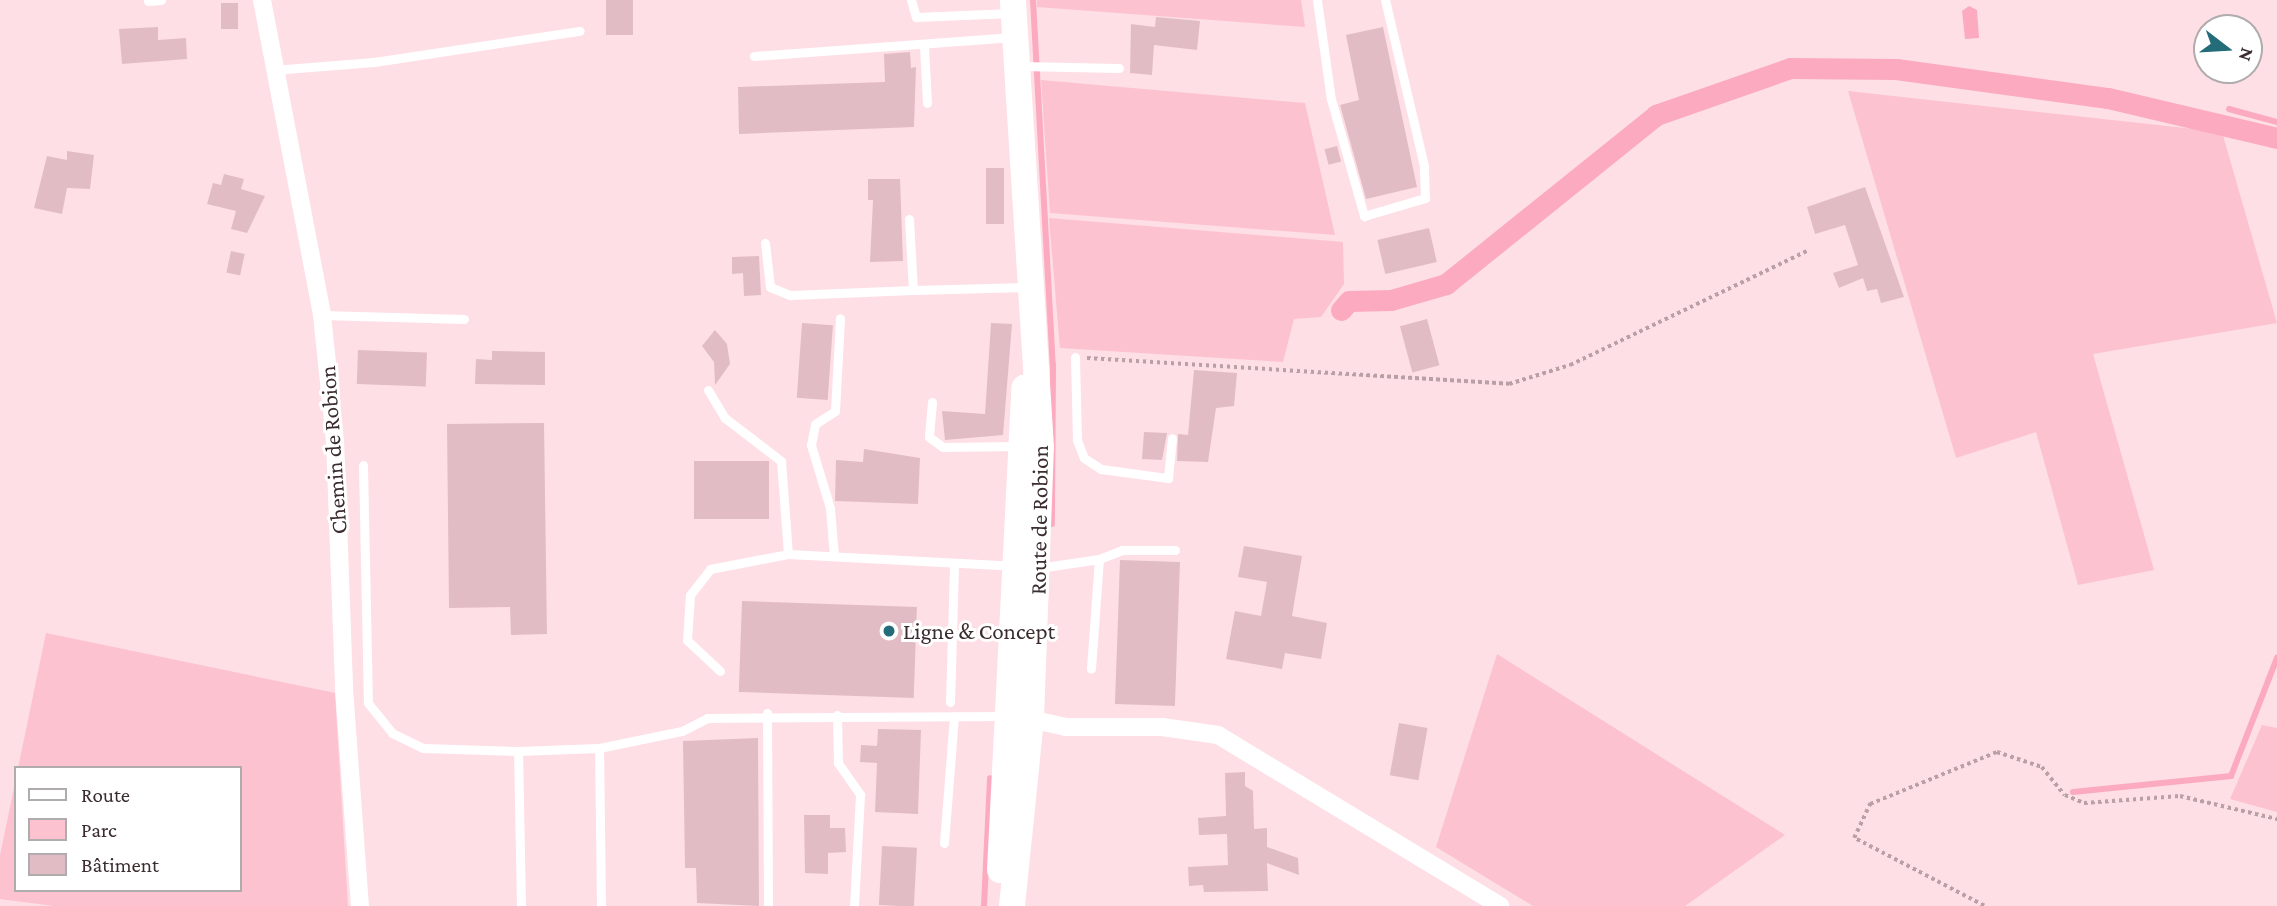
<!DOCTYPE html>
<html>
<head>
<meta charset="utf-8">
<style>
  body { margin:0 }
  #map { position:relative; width:2277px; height:906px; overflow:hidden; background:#fedfe6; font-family:"Crimson Pro",serif }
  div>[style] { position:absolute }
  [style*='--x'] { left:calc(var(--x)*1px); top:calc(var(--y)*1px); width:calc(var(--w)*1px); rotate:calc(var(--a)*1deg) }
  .green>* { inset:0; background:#fdc2d0 }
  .water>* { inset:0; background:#fbaabf }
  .stream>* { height:6px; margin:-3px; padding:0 3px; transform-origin:3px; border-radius:3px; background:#fbaabf }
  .canal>* { height:21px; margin:-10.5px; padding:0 10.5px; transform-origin:10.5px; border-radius:10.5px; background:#fbaabf }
  .building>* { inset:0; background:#e2bcc5; transform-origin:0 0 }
  .path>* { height:3.5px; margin-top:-1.75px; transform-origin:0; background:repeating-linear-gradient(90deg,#b9a0a6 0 3.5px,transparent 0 7px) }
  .lane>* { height:9px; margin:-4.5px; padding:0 4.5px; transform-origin:4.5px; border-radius:4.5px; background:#fff }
  .street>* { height:18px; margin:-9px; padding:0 9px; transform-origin:9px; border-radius:9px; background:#fff }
  .secondary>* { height:26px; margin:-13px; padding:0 13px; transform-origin:13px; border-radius:13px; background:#fff }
  .dots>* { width:19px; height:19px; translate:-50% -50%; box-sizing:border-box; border:4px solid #fff; border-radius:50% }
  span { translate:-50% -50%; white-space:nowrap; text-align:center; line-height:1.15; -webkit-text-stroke:6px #fff; paint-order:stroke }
  .street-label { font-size:23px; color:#3a2c2f }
  .poi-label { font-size:23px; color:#3a2c2f }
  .left { translate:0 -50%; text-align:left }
  .legend { position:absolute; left:14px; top:766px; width:228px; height:126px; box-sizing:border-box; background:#fff; border:2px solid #b0abac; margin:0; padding:9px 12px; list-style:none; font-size:21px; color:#3a2c2f }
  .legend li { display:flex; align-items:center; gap:14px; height:35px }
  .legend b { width:35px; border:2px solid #b0abac }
  .north { position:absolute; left:2193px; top:14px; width:70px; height:70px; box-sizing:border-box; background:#fff; border:2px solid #b0abac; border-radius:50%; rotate:107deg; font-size:19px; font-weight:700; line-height:28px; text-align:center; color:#3a2c2f }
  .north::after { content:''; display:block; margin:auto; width:24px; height:32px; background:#246c79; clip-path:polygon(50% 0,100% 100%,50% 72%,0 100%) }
</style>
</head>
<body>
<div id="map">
  <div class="green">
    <i style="clip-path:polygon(1037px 0,1301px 0,1305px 27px,1037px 7px)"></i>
    <i style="clip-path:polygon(1041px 80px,1305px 103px,1335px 235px,1050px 213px)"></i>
    <i style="clip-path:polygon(1848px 91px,2222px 132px,2277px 323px,2093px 354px,2154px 570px,2078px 585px,2036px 432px,1956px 458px)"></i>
    <i style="clip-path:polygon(1049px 218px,1343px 242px,1344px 284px,1321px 317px,1294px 319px,1283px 362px,1060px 348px)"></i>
    <i style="clip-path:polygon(46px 633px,335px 693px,348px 906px,54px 906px,0 899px,0 855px,16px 778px,16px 890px,240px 890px,240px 768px,18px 768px)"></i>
    <i style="clip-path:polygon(1497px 654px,1785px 835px,1685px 906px,1533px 906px,1436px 847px)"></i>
    <i style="clip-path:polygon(2262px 725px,2277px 728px,2277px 812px,2230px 799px)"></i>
  </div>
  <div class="water">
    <i style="clip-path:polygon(1969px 6px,1977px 10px,1979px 38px,1965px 39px,1962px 11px)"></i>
  </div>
  <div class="stream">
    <i style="--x:1033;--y:0;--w:366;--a:86.9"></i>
    <i style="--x:1053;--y:365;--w:159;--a:90.4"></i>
    <i style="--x:2229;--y:109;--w:50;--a:15.2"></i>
    <i style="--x:2073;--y:792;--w:159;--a:-5.8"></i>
    <i style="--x:2231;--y:776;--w:127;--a:-68.7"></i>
    <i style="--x:984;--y:906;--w:128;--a:-87.3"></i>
  </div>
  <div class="canal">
    <i style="--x:1341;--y:310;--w:12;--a:-48"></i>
    <i style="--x:1349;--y:301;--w:42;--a:-1.4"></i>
    <i style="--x:1391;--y:300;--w:57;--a:-16.2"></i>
    <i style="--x:1446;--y:284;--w:270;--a:-38.8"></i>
    <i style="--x:1656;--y:115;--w:142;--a:-19.3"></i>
    <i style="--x:1790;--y:68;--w:106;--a:0.5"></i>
    <i style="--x:1896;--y:69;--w:214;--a:7.8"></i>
    <i style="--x:2108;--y:98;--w:174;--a:13.3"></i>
  </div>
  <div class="building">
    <i style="left:606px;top:0;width:27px;height:35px"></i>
    <i style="left:221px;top:3px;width:17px;height:26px"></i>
    <i style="clip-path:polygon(1156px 17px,1200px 21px,1197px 50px,1154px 45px,1152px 75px,1130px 73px,1131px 24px,1155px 27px)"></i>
    <i style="clip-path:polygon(158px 27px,158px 40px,186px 38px,187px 59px,122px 64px,119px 29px)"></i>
    <i style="clip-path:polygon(1383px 27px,1417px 187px,1366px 199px,1340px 105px,1359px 100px,1346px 35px)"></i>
    <i style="clip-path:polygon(910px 52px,911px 68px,916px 67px,914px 127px,739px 134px,738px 87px,885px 82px,884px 54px)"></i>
    <i style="left:1337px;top:146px;width:16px;height:13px;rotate:75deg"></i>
    <i style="clip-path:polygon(67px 151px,94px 155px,90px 189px,67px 188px,62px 214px,34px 208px,47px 156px,67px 160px)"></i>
    <i style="left:1004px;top:168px;width:56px;height:18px;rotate:90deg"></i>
    <i style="clip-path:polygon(224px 174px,244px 179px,241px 189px,265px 196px,247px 233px,231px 229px,236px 211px,207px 204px,213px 183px,221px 185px)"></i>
    <i style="clip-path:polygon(868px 179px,900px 179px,903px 261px,870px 262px,873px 200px,868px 200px)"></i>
    <i style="clip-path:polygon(1865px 187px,1904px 297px,1881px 303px,1877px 289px,1867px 291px,1863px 278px,1839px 288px,1833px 273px,1858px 265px,1845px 225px,1815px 234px,1807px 207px)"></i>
    <i style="left:1429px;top:228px;width:35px;height:53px;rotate:77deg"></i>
    <i style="left:231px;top:251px;width:14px;height:22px;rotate:12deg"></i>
    <i style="clip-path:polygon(759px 256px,761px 295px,744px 296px,743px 273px,732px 274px,732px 257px)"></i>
    <i style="left:1427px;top:319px;width:48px;height:28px;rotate:75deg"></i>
    <i style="left:802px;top:323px;width:31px;height:75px;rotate:4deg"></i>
    <i style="clip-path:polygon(991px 323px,1012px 324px,1003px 435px,945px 440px,942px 411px,985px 414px)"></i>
    <i style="clip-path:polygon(715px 330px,727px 344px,730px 364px,715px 385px,714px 362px,702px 346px)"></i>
    <i style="left:358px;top:350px;width:69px;height:34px;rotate:2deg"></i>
    <i style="clip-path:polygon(492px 351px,545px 352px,545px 385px,475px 384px,476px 359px,492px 360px)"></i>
    <i style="clip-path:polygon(1194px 370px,1237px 373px,1234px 406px,1216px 408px,1208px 462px,1177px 461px,1178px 434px,1188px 435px)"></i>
    <i style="clip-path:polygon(544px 423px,547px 634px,511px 635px,510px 607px,449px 608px,447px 424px)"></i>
    <i style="clip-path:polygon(1144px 432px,1167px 433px,1162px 460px,1142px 459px)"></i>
    <i style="clip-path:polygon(864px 449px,920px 458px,918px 504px,835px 501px,836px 460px,863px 462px)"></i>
    <i style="left:694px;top:461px;width:75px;height:58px"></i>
    <i style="clip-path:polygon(1244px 546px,1302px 556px,1292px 616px,1327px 623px,1321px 659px,1285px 653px,1282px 669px,1226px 659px,1235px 611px,1261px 616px,1267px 582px,1238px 577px)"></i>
    <i style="left:1120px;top:560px;width:60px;height:144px;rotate:2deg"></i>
    <i style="left:742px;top:601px;width:175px;height:91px;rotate:2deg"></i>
    <i style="left:1399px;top:723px;width:29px;height:53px;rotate:10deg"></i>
    <i style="clip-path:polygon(878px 729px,921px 730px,918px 814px,875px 812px,877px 763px,860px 762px,861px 745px,877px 746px)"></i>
    <i style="clip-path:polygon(758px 738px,759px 906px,697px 903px,696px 868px,685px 868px,683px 741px)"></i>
    <i style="clip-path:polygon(1245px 772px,1245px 786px,1253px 791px,1254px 829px,1267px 828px,1267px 847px,1298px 858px,1299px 875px,1267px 863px,1268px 891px,1204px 892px,1203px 885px,1189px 886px,1188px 867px,1228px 865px,1227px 834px,1199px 835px,1198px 818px,1226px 816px,1225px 773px)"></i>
    <i style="clip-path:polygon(804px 815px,830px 815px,830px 828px,845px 828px,846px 852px,828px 853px,828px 874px,805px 873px)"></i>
    <i style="left:882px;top:846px;width:35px;height:59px;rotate:3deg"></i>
  </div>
  <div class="path">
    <i style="--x:1087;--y:358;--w:423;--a:3.5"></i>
    <i style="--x:1509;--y:384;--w:64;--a:-17.3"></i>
    <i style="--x:1570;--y:365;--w:265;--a:-25.7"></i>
    <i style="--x:1984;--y:906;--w:147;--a:-152.4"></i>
    <i style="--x:1854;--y:838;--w:38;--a:-65"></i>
    <i style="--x:1870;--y:804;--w:137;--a:-22.3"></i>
    <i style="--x:1997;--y:752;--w:47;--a:18.4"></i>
    <i style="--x:2042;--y:767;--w:36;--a:51"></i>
    <i style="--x:2065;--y:795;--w:21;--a:23"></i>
    <i style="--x:2084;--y:803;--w:96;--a:-4.2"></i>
    <i style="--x:2180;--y:796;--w:100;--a:13.3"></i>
  </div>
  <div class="lane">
    <i style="--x:911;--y:0;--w:18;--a:74"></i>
    <i style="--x:916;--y:17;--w:96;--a:-2.4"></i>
    <i style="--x:1317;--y:0;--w:100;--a:82"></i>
    <i style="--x:1331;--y:99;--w:122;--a:74.2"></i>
    <i style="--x:1364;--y:216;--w:64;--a:-16.4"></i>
    <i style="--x:1425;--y:198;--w:32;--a:-92"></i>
    <i style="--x:1424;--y:166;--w:171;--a:-103.2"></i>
    <i style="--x:148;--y:1;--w:13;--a:-4"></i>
    <i style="--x:924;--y:46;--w:57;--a:87"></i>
    <i style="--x:754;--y:56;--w:260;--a:-4.2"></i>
    <i style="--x:1020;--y:66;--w:99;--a:1.2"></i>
    <i style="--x:273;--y:70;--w:101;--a:-4.5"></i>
    <i style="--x:374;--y:62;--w:208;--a:-8.6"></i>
    <i style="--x:909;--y:219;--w:71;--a:86.8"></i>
    <i style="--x:913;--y:290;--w:114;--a:-1.5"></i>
    <i style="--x:765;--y:243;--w:44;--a:83.5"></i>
    <i style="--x:770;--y:287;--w:22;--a:22"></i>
    <i style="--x:790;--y:295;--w:123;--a:-2.3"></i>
    <i style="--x:322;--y:315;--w:142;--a:1.6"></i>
    <i style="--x:1075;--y:357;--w:83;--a:88.6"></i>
    <i style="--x:1077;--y:440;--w:19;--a:69"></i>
    <i style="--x:1084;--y:458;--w:20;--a:33"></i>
    <i style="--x:1101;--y:469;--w:68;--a:7.7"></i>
    <i style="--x:1168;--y:478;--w:40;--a:-84.3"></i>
    <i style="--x:708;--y:390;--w:33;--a:59"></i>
    <i style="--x:725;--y:418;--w:71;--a:37.5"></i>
    <i style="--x:781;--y:461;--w:93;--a:85.7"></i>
    <i style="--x:932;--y:402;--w:35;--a:95"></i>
    <i style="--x:929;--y:437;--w:17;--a:36"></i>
    <i style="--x:943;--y:447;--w:75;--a:-0.8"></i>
    <i style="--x:363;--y:465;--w:238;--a:88.8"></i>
    <i style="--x:368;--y:703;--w:38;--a:51"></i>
    <i style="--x:392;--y:733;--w:34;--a:26"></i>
    <i style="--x:423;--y:748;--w:95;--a:1.8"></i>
    <i style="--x:834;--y:556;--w:48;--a:-94.8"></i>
    <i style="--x:830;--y:508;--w:66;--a:-106.8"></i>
    <i style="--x:811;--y:445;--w:21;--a:-79"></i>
    <i style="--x:815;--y:424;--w:24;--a:-33"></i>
    <i style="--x:835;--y:411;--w:93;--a:-86.9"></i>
    <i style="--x:1099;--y:559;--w:25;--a:-21"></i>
    <i style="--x:1122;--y:550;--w:53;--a:0"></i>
    <i style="--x:1038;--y:568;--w:62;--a:-8.4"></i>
    <i style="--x:1099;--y:559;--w:110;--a:94.2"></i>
    <i style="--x:720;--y:671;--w:45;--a:-136.8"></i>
    <i style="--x:687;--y:640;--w:45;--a:-86.2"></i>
    <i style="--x:690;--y:595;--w:33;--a:-52"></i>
    <i style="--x:710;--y:569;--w:79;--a:-10.9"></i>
    <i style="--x:788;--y:554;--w:226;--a:3"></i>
    <i style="--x:950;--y:702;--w:137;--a:-88.3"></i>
    <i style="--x:767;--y:713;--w:193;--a:89.7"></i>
    <i style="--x:837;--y:715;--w:48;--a:88.8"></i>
    <i style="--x:838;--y:763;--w:39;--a:55"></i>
    <i style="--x:860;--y:795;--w:111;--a:93.1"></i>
    <i style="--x:944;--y:843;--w:127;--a:-85.5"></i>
    <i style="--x:521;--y:906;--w:155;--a:-91.1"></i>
    <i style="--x:518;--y:751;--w:81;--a:-2.1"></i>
    <i style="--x:601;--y:906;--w:158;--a:-90.7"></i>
    <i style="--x:599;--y:748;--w:85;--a:-11.6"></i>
    <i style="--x:682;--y:731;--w:28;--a:-27"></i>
    <i style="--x:707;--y:718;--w:298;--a:-0.4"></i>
  </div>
  <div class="street">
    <i style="--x:262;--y:0;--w:321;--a:79.2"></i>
    <i style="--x:322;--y:315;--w:126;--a:84.1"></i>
    <i style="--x:335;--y:440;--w:249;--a:87.9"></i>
    <i style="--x:344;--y:689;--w:218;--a:85.8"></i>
    <i style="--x:1021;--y:717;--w:46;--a:12.5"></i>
    <i style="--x:1066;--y:727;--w:96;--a:0"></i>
    <i style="--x:1162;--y:727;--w:57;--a:8.1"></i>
    <i style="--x:1218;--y:735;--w:330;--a:31.2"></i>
  </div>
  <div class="secondary">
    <i style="--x:1000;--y:870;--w:483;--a:-87.1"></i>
    <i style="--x:1012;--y:906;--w:189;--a:-84.2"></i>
    <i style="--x:1031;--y:718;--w:271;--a:-87.9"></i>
    <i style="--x:1041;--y:447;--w:448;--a:-93.6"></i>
  </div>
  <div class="dots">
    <i style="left:889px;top:631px;background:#246c79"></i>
  </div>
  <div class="street-label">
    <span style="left:333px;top:450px;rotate:-94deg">Chemin de Robion</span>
    <span style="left:1039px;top:520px;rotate:-89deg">Route de Robion</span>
  </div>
  <div class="poi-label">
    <span class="left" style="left:903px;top:631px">Ligne &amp; Concept</span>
  </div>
  <ul class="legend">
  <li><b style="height:9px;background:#fff"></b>Route</li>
  <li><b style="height:19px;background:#fdc2d0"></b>Parc</li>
  <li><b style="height:19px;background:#e2bcc5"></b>Bâtiment</li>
  </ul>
  <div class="north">N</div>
</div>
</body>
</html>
